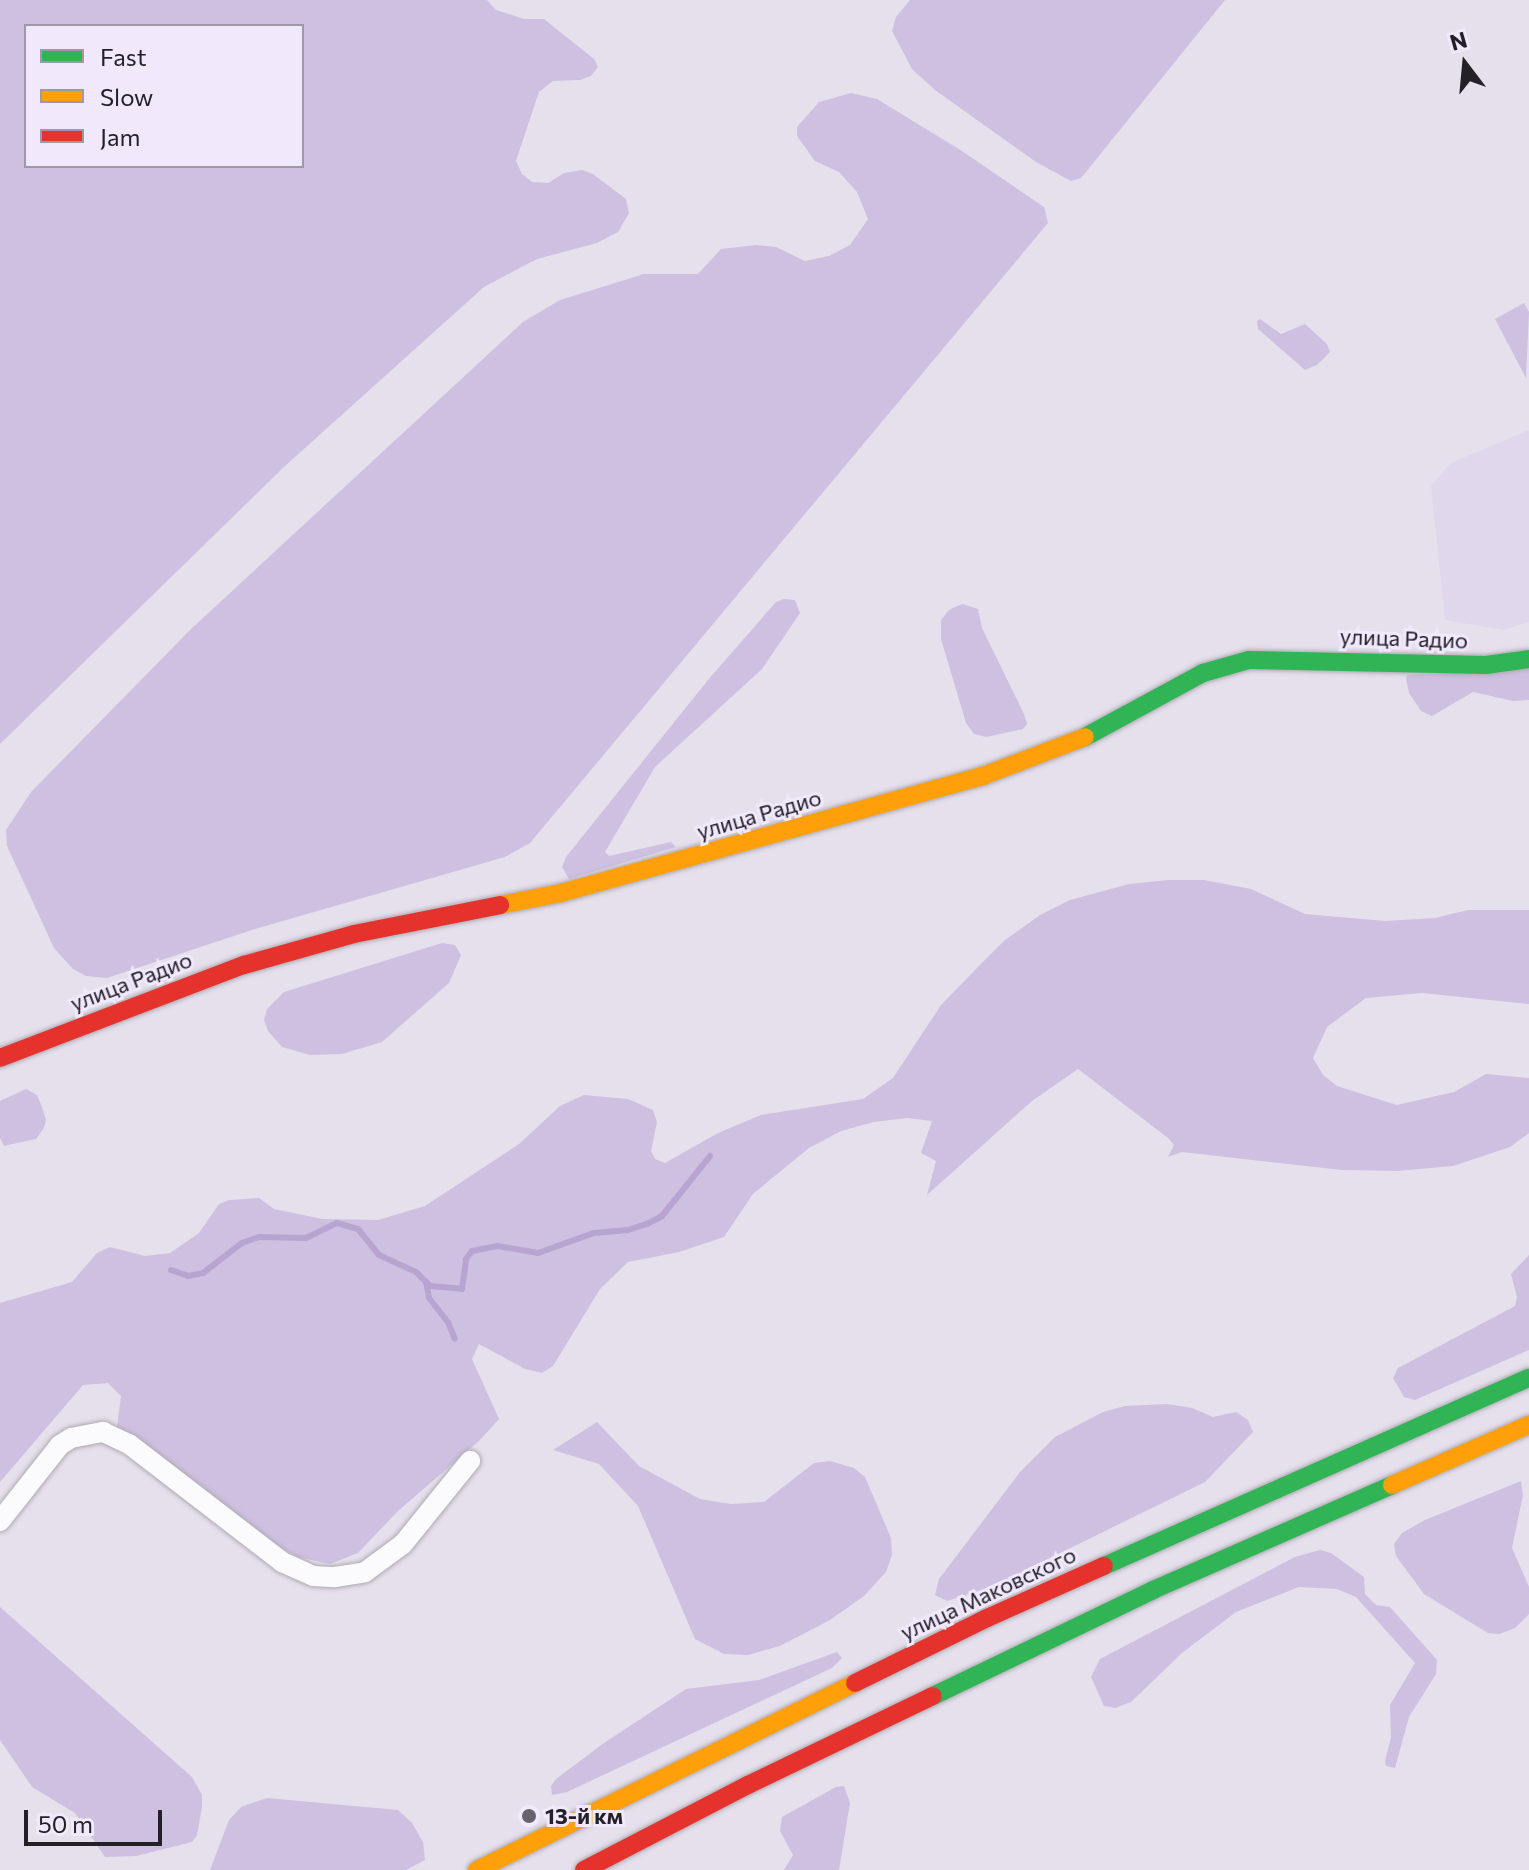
<!DOCTYPE html>
<html>
<head>
<meta charset="utf-8">
<style>
  body { margin:0 }
  #map { position:relative; width:1529px; height:1870px; overflow:hidden; background:#e5e0ec; font-family:Commissioner,sans-serif }
  div>[style] { position:absolute }
  [style*='--x'] { left:calc(var(--x)*1px); top:calc(var(--y)*1px); width:calc(var(--w)*1px); rotate:calc(var(--a)*1deg) }
  .built>* { inset:0; background:#e1d7ed }
  .green>* { inset:0; background:#cec0e1 }
  .stream>* { height:6px; margin:-3px; padding:0 3px; transform-origin:3px; border-radius:3px; background:#b8a4d1 }
  .roads { filter:drop-shadow(0 0 2px #aeaab3) drop-shadow(0 0 2px #aeaab3) }
  .street>* { height:20px; margin:-10px; padding:0 10px; transform-origin:10px; border-radius:10px; background:#fbfafc }
  .fast>* { height:18px; margin:-9px; padding:0 9px; transform-origin:9px; border-radius:9px; background:#30b455 }
  .slow>* { height:18px; margin:-9px; padding:0 9px; transform-origin:9px; border-radius:9px; background:#ff9f0a }
  .jam>* { height:18px; margin:-9px; padding:0 9px; transform-origin:9px; border-radius:9px; background:#e5322d }
  .dots>* { width:22px; height:22px; translate:-50% -50%; box-sizing:border-box; border:4px solid #f1e8fc; border-radius:50% }
  span { translate:-50% -50%; white-space:nowrap; text-align:center; line-height:1.15; -webkit-text-stroke:6px #f1e8fc; paint-order:stroke }
  .street-label { font-size:22px; color:#232028 }
  .poi-label { font-size:22px; color:#232028; font-weight:700 }
  .left { translate:0 -50%; text-align:left }
  .legend { position:absolute; left:24px; top:24px; width:280px; height:144px; box-sizing:border-box; background:#f1e8fc; border:2px solid #9f98a7; margin:0; padding:10px 14px; list-style:none; font-size:24px; color:#232028 }
  .legend li { display:flex; align-items:center; gap:16px; height:40px }
  .legend b { width:40px; border:2px solid #9f98a7 }
  .north { position:absolute; left:1425px; top:24px; width:80px; height:80px; -webkit-text-stroke:6px #f1e8fc; paint-order:stroke; rotate:344deg; font-size:22px; font-weight:700; line-height:32px; text-align:center; color:#232028 }
  .north::after { content:''; display:block; margin:auto; width:28px; height:36px; background:#232028; clip-path:polygon(50% 0,100% 100%,50% 72%,0 100%) }
  .scale { position:absolute; left:24px; top:1810px; width:138px; height:36px; box-sizing:border-box; border:4px solid #232028; border-top:0; padding-left:10px; font-size:24px; line-height:28px; white-space:nowrap; color:#232028; -webkit-text-stroke:6px #f1e8fc; paint-order:stroke }
</style>
</head>
<body>
<div id="map">
  <div class="built">
    <i style="clip-path:polygon(1529px 430px,1529px 622px,1504px 630px,1445px 620px,1431px 486px,1451px 463px)"></i>
  </div>
  <div class="green">
    <i style="clip-path:polygon(evenodd,0 0,487px 0,496px 10px,524px 19px,544px 19px,594px 59px,598px 67px,591px 76px,580px 80px,553px 81px,539px 92px,516px 161px,522px 174px,532px 182px,548px 183px,564px 173px,582px 170px,593px 174px,626px 199px,629px 213px,618px 232px,597px 243px,537px 259px,484px 287px,285px 466px,0 744px,0 0,26px 26px,302px 26px,302px 166px,26px 166px,26px 26px)"></i>
    <i style="clip-path:polygon(910px 0,1225px 0,1081px 178px,1071px 181px,1036px 162px,935px 90px,912px 69px,892px 31px,896px 17px)"></i>
    <i style="clip-path:polygon(851px 93px,877px 99px,962px 151px,1044px 207px,1048px 223px,530px 843px,505px 857px,255px 929px,107px 978px,86px 976px,73px 969px,54px 948px,7px 846px,6px 830px,31px 792px,191px 629px,523px 322px,560px 300px,644px 274px,698px 274px,721px 249px,756px 245px,776px 247px,805px 261px,829px 256px,850px 245px,868px 219px,857px 192px,839px 172px,815px 161px,797px 136px,797px 127px,819px 102px)"></i>
    <i style="clip-path:polygon(1524px 303px,1529px 312px,1526px 378px,1495px 319px)"></i>
    <i style="clip-path:polygon(1260px 319px,1281px 334px,1305px 324px,1327px 344px,1330px 352px,1317px 365px,1305px 370px,1258px 329px,1257px 321px)"></i>
    <i style="clip-path:polygon(784px 599px,795px 600px,800px 613px,762px 669px,655px 767px,605px 852px,609px 856px,671px 842px,676px 847px,569px 879px,562px 867px,566px 857px,708px 680px,776px 602px)"></i>
    <i style="clip-path:polygon(962px 604px,978px 609px,982px 628px,1024px 714px,1027px 724px,1023px 729px,986px 737px,974px 734px,966px 723px,941px 639px,941px 620px,949px 610px)"></i>
    <i style="clip-path:polygon(1529px 668px,1529px 700px,1513px 701px,1473px 692px,1432px 716px,1421px 711px,1409px 693px,1406px 678px,1407px 675px)"></i>
    <i style="clip-path:polygon(1168px 880px,1204px 880px,1251px 889px,1305px 914px,1385px 921px,1435px 918px,1468px 910px,1529px 910px,1529px 1004px,1422px 993px,1366px 998px,1327px 1027px,1313px 1058px,1323px 1075px,1337px 1086px,1397px 1105px,1454px 1092px,1486px 1074px,1529px 1078px,1529px 1133px,1510px 1147px,1453px 1166px,1397px 1171px,1342px 1170px,1182px 1152px,1168px 1157px,1174px 1145px,1168px 1138px,1078px 1069px,1032px 1101px,927px 1195px,936px 1161px,921px 1153px,932px 1121px,907px 1118px,874px 1122px,841px 1131px,809px 1148px,753px 1194px,724px 1237px,679px 1252px,628px 1262px,600px 1289px,553px 1366px,542px 1373px,525px 1369px,479px 1344px,472px 1359px,499px 1419px,480px 1440px,398px 1511px,358px 1553px,330px 1564px,298px 1557px,267px 1540px,117px 1427px,121px 1396px,108px 1383px,83px 1385px,0 1482px,0 1303px,72px 1282px,97px 1253px,110px 1247px,145px 1256px,170px 1253px,199px 1233px,219px 1204px,229px 1200px,259px 1198px,274px 1209px,322px 1219px,378px 1220px,425px 1206px,519px 1144px,560px 1106px,584px 1095px,628px 1099px,653px 1110px,657px 1122px,651px 1151px,655px 1159px,665px 1163px,718px 1133px,761px 1115px,863px 1099px,893px 1078px,941px 1005px,977px 968px,1005px 940px,1040px 915px,1070px 900px,1129px 884px)"></i>
    <i style="clip-path:polygon(442px 943px,455px 945px,461px 955px,449px 983px,382px 1042px,342px 1054px,310px 1055px,282px 1047px,268px 1031px,264px 1020px,267px 1009px,284px 992px)"></i>
    <i style="clip-path:polygon(26px 1089px,37px 1095px,42px 1107px,46px 1120px,44px 1128px,36px 1139px,4px 1146px,0 1138px,0 1101px)"></i>
    <i style="clip-path:polygon(1529px 1255px,1529px 1350px,1415px 1400px,1404px 1397px,1393px 1378px,1398px 1368px,1515px 1306px,1517px 1297px,1511px 1274px)"></i>
    <i style="clip-path:polygon(1167px 1404px,1192px 1408px,1213px 1417px,1236px 1412px,1248px 1420px,1253px 1432px,1205px 1482px,991px 1587px,947px 1601px,935px 1595px,939px 1579px,1020px 1472px,1055px 1437px,1103px 1412px,1125px 1406px)"></i>
    <i style="clip-path:polygon(597px 1422px,639px 1466px,700px 1499px,731px 1504px,764px 1502px,814px 1463px,830px 1461px,854px 1468px,865px 1477px,891px 1538px,892px 1555px,886px 1572px,864px 1596px,830px 1620px,780px 1646px,748px 1655px,724px 1654px,695px 1639px,638px 1506px,599px 1464px,553px 1450px)"></i>
    <i style="clip-path:polygon(1521px 1481px,1523px 1495px,1512px 1548px,1529px 1587px,1529px 1614px,1515px 1628px,1499px 1634px,1488px 1633px,1424px 1594px,1396px 1556px,1394px 1544px,1402px 1533px,1425px 1520px)"></i>
    <i style="clip-path:polygon(1320px 1550px,1331px 1553px,1364px 1577px,1365px 1594px,1376px 1605px,1390px 1607px,1437px 1660px,1436px 1674px,1409px 1717px,1395px 1768px,1386px 1766px,1385px 1761px,1391px 1737px,1390px 1705px,1415px 1663px,1356px 1597px,1337px 1589px,1299px 1587px,1236px 1612px,1182px 1653px,1131px 1702px,1115px 1708px,1104px 1706px,1091px 1677px,1100px 1659px,1295px 1557px)"></i>
    <i style="clip-path:polygon(0 1607px,192px 1777px,202px 1795px,202px 1807px,197px 1835px,192px 1842px,136px 1856px,105px 1857px,75px 1813px,32px 1787px,0 1740px)"></i>
    <i style="clip-path:polygon(837px 1652px,842px 1658px,832px 1668px,567px 1792px,552px 1795px,551px 1786px,556px 1779px,604px 1743px,686px 1689px,759px 1680px)"></i>
    <i style="clip-path:polygon(844px 1786px,850px 1803px,839px 1870px,784px 1870px,793px 1855px,780px 1831px,782px 1817px,836px 1787px)"></i>
    <i style="clip-path:polygon(267px 1798px,398px 1810px,412px 1823px,423px 1842px,425px 1860px,406px 1870px,210px 1870px,229px 1820px,241px 1807px)"></i>
  </div>
  <div class="stream">
    <i style="--x:171;--y:1270;--w:18;--a:19"></i>
    <i style="--x:188;--y:1276;--w:15;--a:-11"></i>
    <i style="--x:203;--y:1273;--w:49;--a:-37.6"></i>
    <i style="--x:242;--y:1243;--w:18;--a:-19"></i>
    <i style="--x:259;--y:1237;--w:47;--a:1.2"></i>
    <i style="--x:306;--y:1238;--w:34;--a:-26"></i>
    <i style="--x:337;--y:1223;--w:22;--a:16"></i>
    <i style="--x:358;--y:1229;--w:33;--a:51"></i>
    <i style="--x:379;--y:1255;--w:41;--a:24.7"></i>
    <i style="--x:416;--y:1272;--w:20;--a:45"></i>
    <i style="--x:430;--y:1286;--w:32;--a:5"></i>
    <i style="--x:462;--y:1289;--w:30;--a:-82"></i>
    <i style="--x:466;--y:1259;--w:10;--a:-53"></i>
    <i style="--x:472;--y:1251;--w:26;--a:-11"></i>
    <i style="--x:498;--y:1246;--w:41;--a:9.9"></i>
    <i style="--x:538;--y:1253;--w:59;--a:-19.7"></i>
    <i style="--x:594;--y:1233;--w:34;--a:-5"></i>
    <i style="--x:628;--y:1230;--w:20;--a:-18"></i>
    <i style="--x:647;--y:1224;--w:17;--a:-28"></i>
    <i style="--x:662;--y:1216;--w:77;--a:-51.3"></i>
    <i style="--x:426;--y:1281;--w:17;--a:80"></i>
    <i style="--x:429;--y:1298;--w:31;--a:52"></i>
    <i style="--x:448;--y:1322;--w:18;--a:68"></i>
  </div>
  <div class="roads">
    <div class="street">
      <i style="--x:0;--y:1521;--w:97;--a:-51.7"></i>
      <i style="--x:60;--y:1445;--w:13;--a:-32"></i>
      <i style="--x:71;--y:1438;--w:33;--a:-11"></i>
      <i style="--x:103;--y:1432;--w:29;--a:25"></i>
      <i style="--x:129;--y:1444;--w:193;--a:37.6"></i>
      <i style="--x:282;--y:1562;--w:34;--a:24"></i>
      <i style="--x:313;--y:1576;--w:22;--a:3"></i>
      <i style="--x:335;--y:1577;--w:30;--a:-9"></i>
      <i style="--x:365;--y:1572;--w:47;--a:-36.4"></i>
      <i style="--x:403;--y:1544;--w:107;--a:-51.1"></i>
    </div>
    <div class="fast">
      <i style="--x:1085;--y:737;--w:134;--a:-28.5"></i>
      <i style="--x:1203;--y:673;--w:48;--a:-15.8"></i>
      <i style="--x:1249;--y:660;--w:237;--a:1.2"></i>
      <i style="--x:1486;--y:665;--w:43;--a:-7.9"></i>
      <i style="--x:1104;--y:1566;--w:465;--a:-23.9"></i>
      <i style="--x:933;--y:1696;--w:244;--a:-25.7"></i>
      <i style="--x:1153;--y:1590;--w:261;--a:-23.7"></i>
    </div>
    <div class="slow">
      <i style="--x:500;--y:905;--w:62;--a:-11.1"></i>
      <i style="--x:561;--y:893;--w:438;--a:-15.5"></i>
      <i style="--x:983;--y:776;--w:109;--a:-20.9"></i>
      <i style="--x:1392;--y:1485;--w:150;--a:-23.7"></i>
      <i style="--x:477;--y:1870;--w:422;--a:-26.3"></i>
    </div>
    <div class="jam">
      <i style="--x:0;--y:1058;--w:261;--a:-20.9"></i>
      <i style="--x:244;--y:965;--w:114;--a:-15.7"></i>
      <i style="--x:354;--y:934;--w:149;--a:-11.2"></i>
      <i style="--x:855;--y:1683;--w:147;--a:-26.2"></i>
      <i style="--x:987;--y:1618;--w:128;--a:-24"></i>
      <i style="--x:584;--y:1870;--w:185;--a:-27.4"></i>
      <i style="--x:748;--y:1785;--w:205;--a:-25.7"></i>
    </div>
  </div>
  <div class="dots">
    <i style="left:529px;top:1816px;background:#67636d"></i>
  </div>
  <div class="street-label">
    <span style="left:1404px;top:638px;rotate:2deg">улица Радио</span>
    <span style="left:759px;top:814px;rotate:-16deg">улица Радио</span>
    <span style="left:131px;top:981px;rotate:-21deg">улица Радио</span>
    <span style="left:988px;top:1593px;rotate:-25deg">улица Маковского</span>
  </div>
  <div class="poi-label">
    <span class="left" style="left:545px;top:1816px">13-й км</span>
  </div>
  <ul class="legend">
  <li><b style="height:10px;background:#30b455"></b>Fast</li>
  <li><b style="height:10px;background:#ff9f0a"></b>Slow</li>
  <li><b style="height:10px;background:#e5322d"></b>Jam</li>
  </ul>
  <div class="north">N</div>
  <div class="scale">50 m</div>
</div>
</body>
</html>
